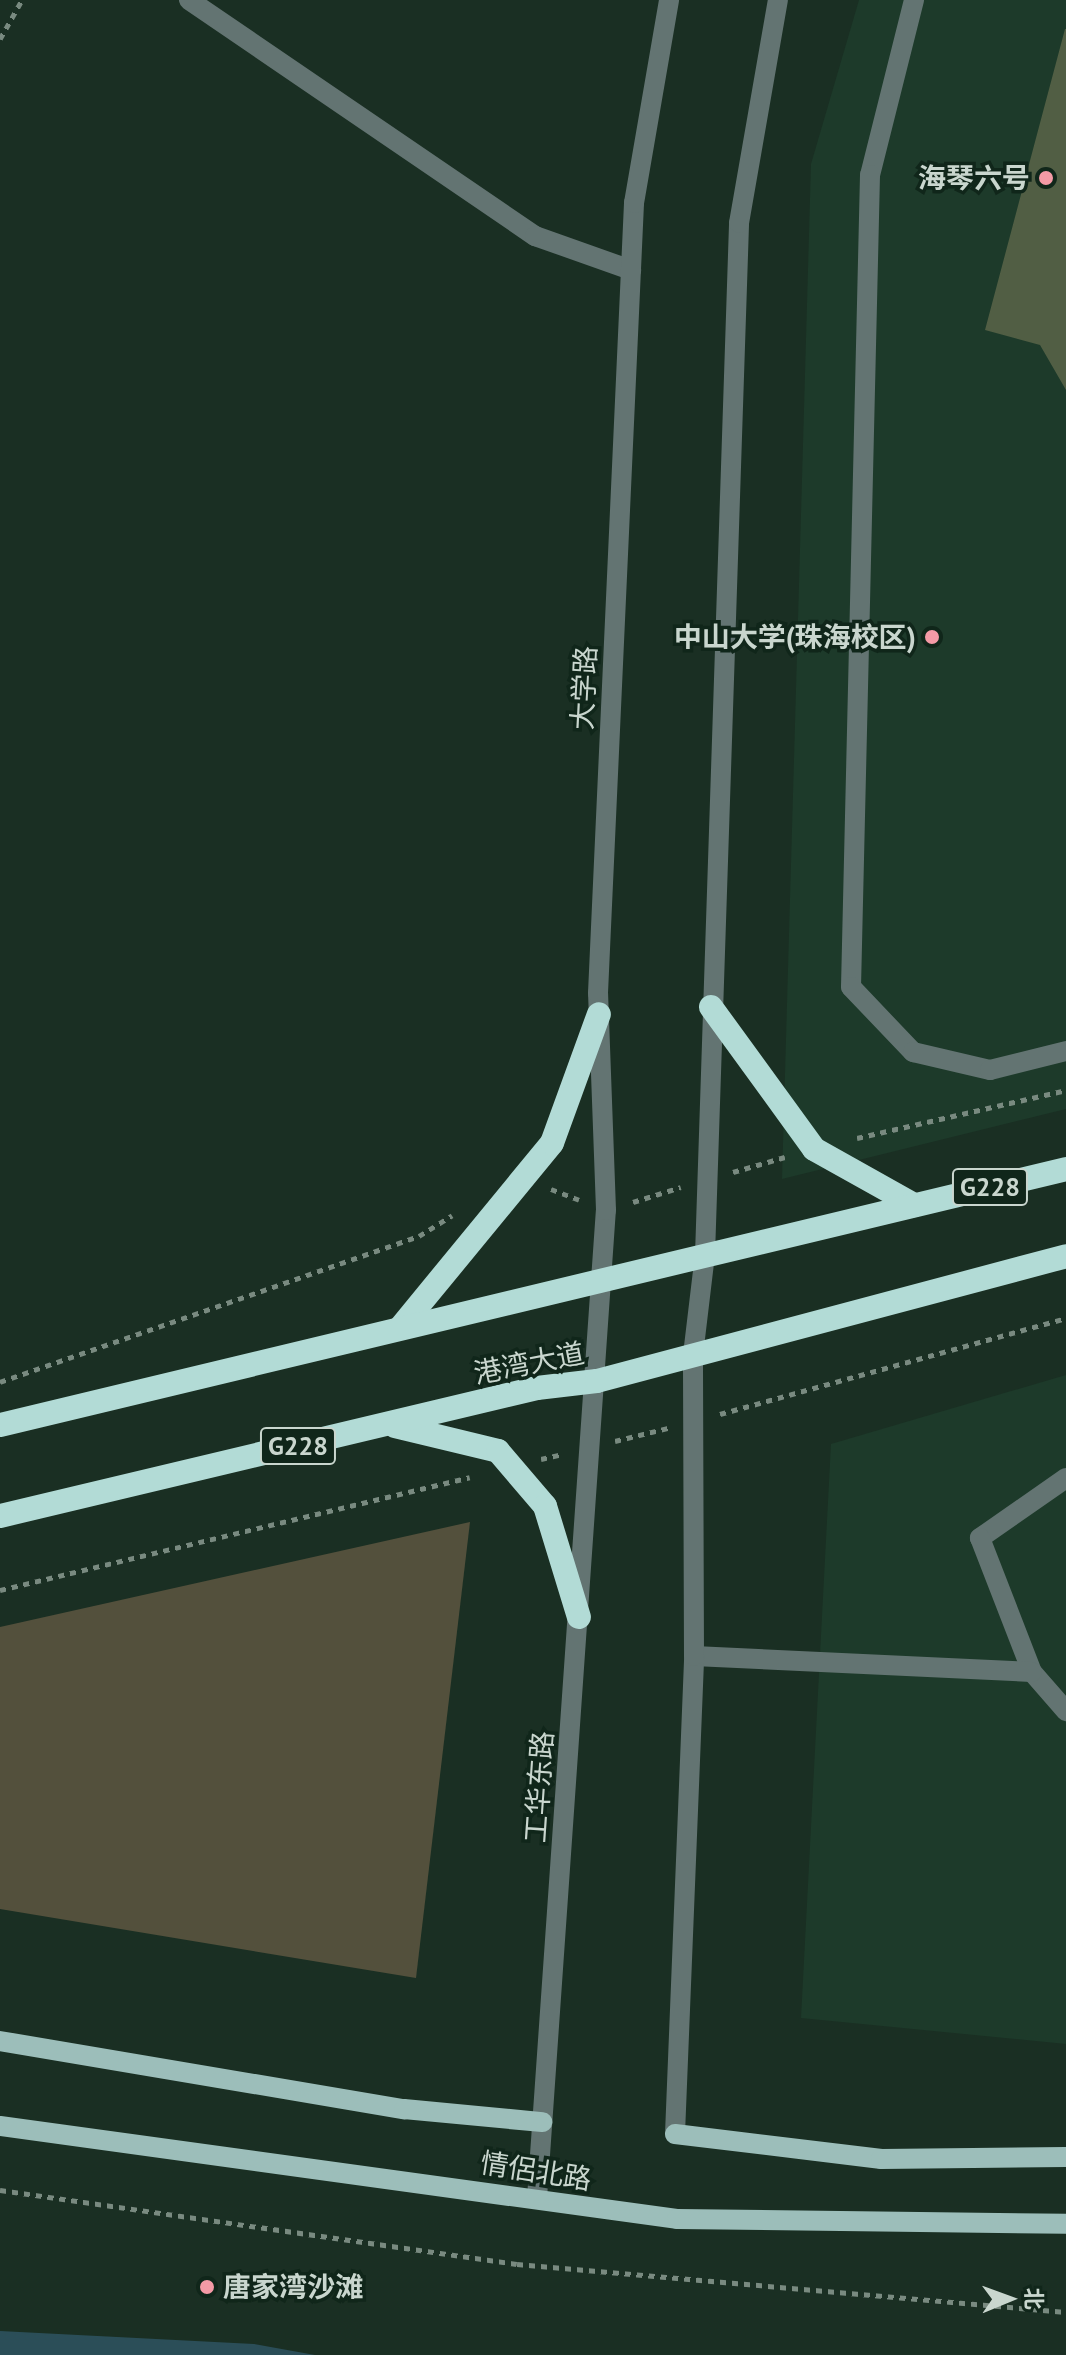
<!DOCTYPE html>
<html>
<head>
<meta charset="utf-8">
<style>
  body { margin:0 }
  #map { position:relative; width:1066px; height:2355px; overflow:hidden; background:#1a2f23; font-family:"PT Sans","Noto Sans SC",sans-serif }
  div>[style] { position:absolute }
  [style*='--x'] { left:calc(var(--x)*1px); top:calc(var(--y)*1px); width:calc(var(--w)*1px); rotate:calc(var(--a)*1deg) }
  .built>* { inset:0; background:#1d3a2a }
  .green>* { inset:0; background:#53503c }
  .water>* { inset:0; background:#2b4e58 }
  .building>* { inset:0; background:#515e44 }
  .path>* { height:5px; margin-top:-2.5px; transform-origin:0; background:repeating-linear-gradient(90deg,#798a80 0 6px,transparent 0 12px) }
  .minor>* { height:20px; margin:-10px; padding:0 10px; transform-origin:10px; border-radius:10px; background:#637472 }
  .major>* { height:20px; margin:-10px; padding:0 10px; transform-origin:10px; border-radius:10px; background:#9cbeba }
  .highway>* { height:24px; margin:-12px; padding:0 12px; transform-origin:12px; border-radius:12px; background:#b2dbd6 }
  .dots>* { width:22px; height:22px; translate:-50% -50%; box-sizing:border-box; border:4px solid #10261a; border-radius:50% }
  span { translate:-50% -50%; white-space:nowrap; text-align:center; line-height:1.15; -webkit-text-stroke:7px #10261a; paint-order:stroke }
  .shield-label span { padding:2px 6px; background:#10261a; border:2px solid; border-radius:6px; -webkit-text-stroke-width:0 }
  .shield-label { font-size:26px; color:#c9d6ce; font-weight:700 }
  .poi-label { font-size:28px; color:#c9d6ce; font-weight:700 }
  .right { translate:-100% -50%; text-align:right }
  .left { translate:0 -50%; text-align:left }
  .street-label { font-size:28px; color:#c9d6ce }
  .north { position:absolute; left:970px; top:2259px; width:80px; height:80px; -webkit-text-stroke:6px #10261a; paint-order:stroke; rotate:89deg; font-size:22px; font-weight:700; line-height:32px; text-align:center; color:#c9d6ce }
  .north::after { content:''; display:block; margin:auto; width:28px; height:36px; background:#c9d6ce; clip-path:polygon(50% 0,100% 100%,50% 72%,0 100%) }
</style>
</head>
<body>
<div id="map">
  <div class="built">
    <i style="clip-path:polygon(859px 0,1066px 0,1066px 1109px,782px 1179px,811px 164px)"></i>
    <i style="clip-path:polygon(1066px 1375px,1066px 2044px,801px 2018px,831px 1444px)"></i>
  </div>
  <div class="green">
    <i style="clip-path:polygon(470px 1522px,416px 1978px,0 1909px,0 1627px)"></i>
  </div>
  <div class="water">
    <i style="clip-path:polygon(0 2331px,254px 2344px,315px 2355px,0 2355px)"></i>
  </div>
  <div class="building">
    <i style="clip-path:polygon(1065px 29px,1066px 29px,1066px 390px,1040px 345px,985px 330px)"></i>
  </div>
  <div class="path">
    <i style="--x:0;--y:39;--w:45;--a:-60.6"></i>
    <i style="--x:857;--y:1138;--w:214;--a:-12.9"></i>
    <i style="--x:733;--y:1172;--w:54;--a:-16.1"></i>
    <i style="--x:551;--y:1189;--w:30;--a:21"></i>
    <i style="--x:633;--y:1202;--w:50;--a:-17.4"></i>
    <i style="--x:0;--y:1382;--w:444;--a:-19.2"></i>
    <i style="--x:419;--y:1236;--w:39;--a:-32"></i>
    <i style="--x:720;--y:1414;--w:359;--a:-15.5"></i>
    <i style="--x:615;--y:1441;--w:55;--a:-13.8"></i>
    <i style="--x:541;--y:1459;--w:23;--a:-13"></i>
    <i style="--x:0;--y:1590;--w:483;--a:-13.5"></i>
    <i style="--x:0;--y:2190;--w:522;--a:8.15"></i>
    <i style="--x:517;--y:2264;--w:551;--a:5"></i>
  </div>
  <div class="minor">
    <i style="--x:189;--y:0;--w:419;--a:34.3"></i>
    <i style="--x:535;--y:236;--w:102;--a:19.5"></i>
    <i style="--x:914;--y:0;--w:180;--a:104.1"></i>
    <i style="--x:870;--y:175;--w:812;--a:91.34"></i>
    <i style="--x:851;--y:987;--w:90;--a:46.4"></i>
    <i style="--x:913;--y:1052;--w:79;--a:13.2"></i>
    <i style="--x:990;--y:1070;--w:78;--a:-14"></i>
    <i style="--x:1066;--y:1478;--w:105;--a:145.1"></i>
    <i style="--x:980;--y:1538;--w:144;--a:68.8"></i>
    <i style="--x:1032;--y:1672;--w:52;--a:48.9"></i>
    <i style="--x:694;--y:1656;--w:338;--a:2.7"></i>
    <i style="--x:675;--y:2134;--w:478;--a:-87.7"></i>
    <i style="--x:694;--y:1656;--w:301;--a:-90.2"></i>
    <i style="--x:693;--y:1355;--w:101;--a:-83.2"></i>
    <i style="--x:705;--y:1255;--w:1033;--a:-88.11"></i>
    <i style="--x:739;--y:223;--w:226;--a:-80.1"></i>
    <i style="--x:537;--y:2198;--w:990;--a:-86.01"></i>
    <i style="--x:606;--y:1210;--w:217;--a:-92.1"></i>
    <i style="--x:598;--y:993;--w:791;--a:-87.39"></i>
    <i style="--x:634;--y:203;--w:206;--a:-80.2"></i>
  </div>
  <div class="major">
    <i style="--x:0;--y:2041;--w:410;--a:9.6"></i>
    <i style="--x:404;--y:2109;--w:139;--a:5.4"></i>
    <i style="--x:0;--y:2126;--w:683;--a:7.82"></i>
    <i style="--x:677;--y:2219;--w:389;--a:0.7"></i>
    <i style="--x:675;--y:2134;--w:208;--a:6.9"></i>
    <i style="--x:881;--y:2159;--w:185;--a:-0.6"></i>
  </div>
  <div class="highway">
    <i style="--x:711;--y:1007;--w:175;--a:54"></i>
    <i style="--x:814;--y:1149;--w:115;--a:29.2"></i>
    <i style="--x:400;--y:1328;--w:239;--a:-50.6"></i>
    <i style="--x:552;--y:1143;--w:137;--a:-70"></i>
    <i style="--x:0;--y:1425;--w:1096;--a:-13.5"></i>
    <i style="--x:395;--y:1426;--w:106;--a:13.6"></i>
    <i style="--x:498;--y:1451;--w:72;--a:49.5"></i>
    <i style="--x:545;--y:1506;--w:116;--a:73"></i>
    <i style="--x:0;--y:1516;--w:552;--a:-13.41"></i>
    <i style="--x:537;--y:1388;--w:60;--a:-6.7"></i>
    <i style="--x:597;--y:1381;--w:485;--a:-14.9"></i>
  </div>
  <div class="dots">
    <i style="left:1046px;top:178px;background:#f49aa6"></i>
    <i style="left:932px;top:637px;background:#f49aa6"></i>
    <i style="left:207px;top:2287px;background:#f49aa6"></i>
  </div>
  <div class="shield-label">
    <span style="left:990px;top:1187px">G228</span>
    <span style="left:298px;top:1446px">G228</span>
  </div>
  <div class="poi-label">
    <span class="right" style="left:1030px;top:178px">海琴六号</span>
    <span class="right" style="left:916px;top:637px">中山大学(珠海校区)</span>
    <span class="left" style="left:223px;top:2287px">唐家湾沙滩</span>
  </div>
  <div class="street-label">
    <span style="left:584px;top:688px;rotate:-87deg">大学路</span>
    <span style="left:529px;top:1363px;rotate:-11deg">港湾大道</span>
    <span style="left:539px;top:1787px;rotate:-86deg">工华东路</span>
    <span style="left:536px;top:2171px;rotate:9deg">情侶北路</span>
  </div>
  <div class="north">北</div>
</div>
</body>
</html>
